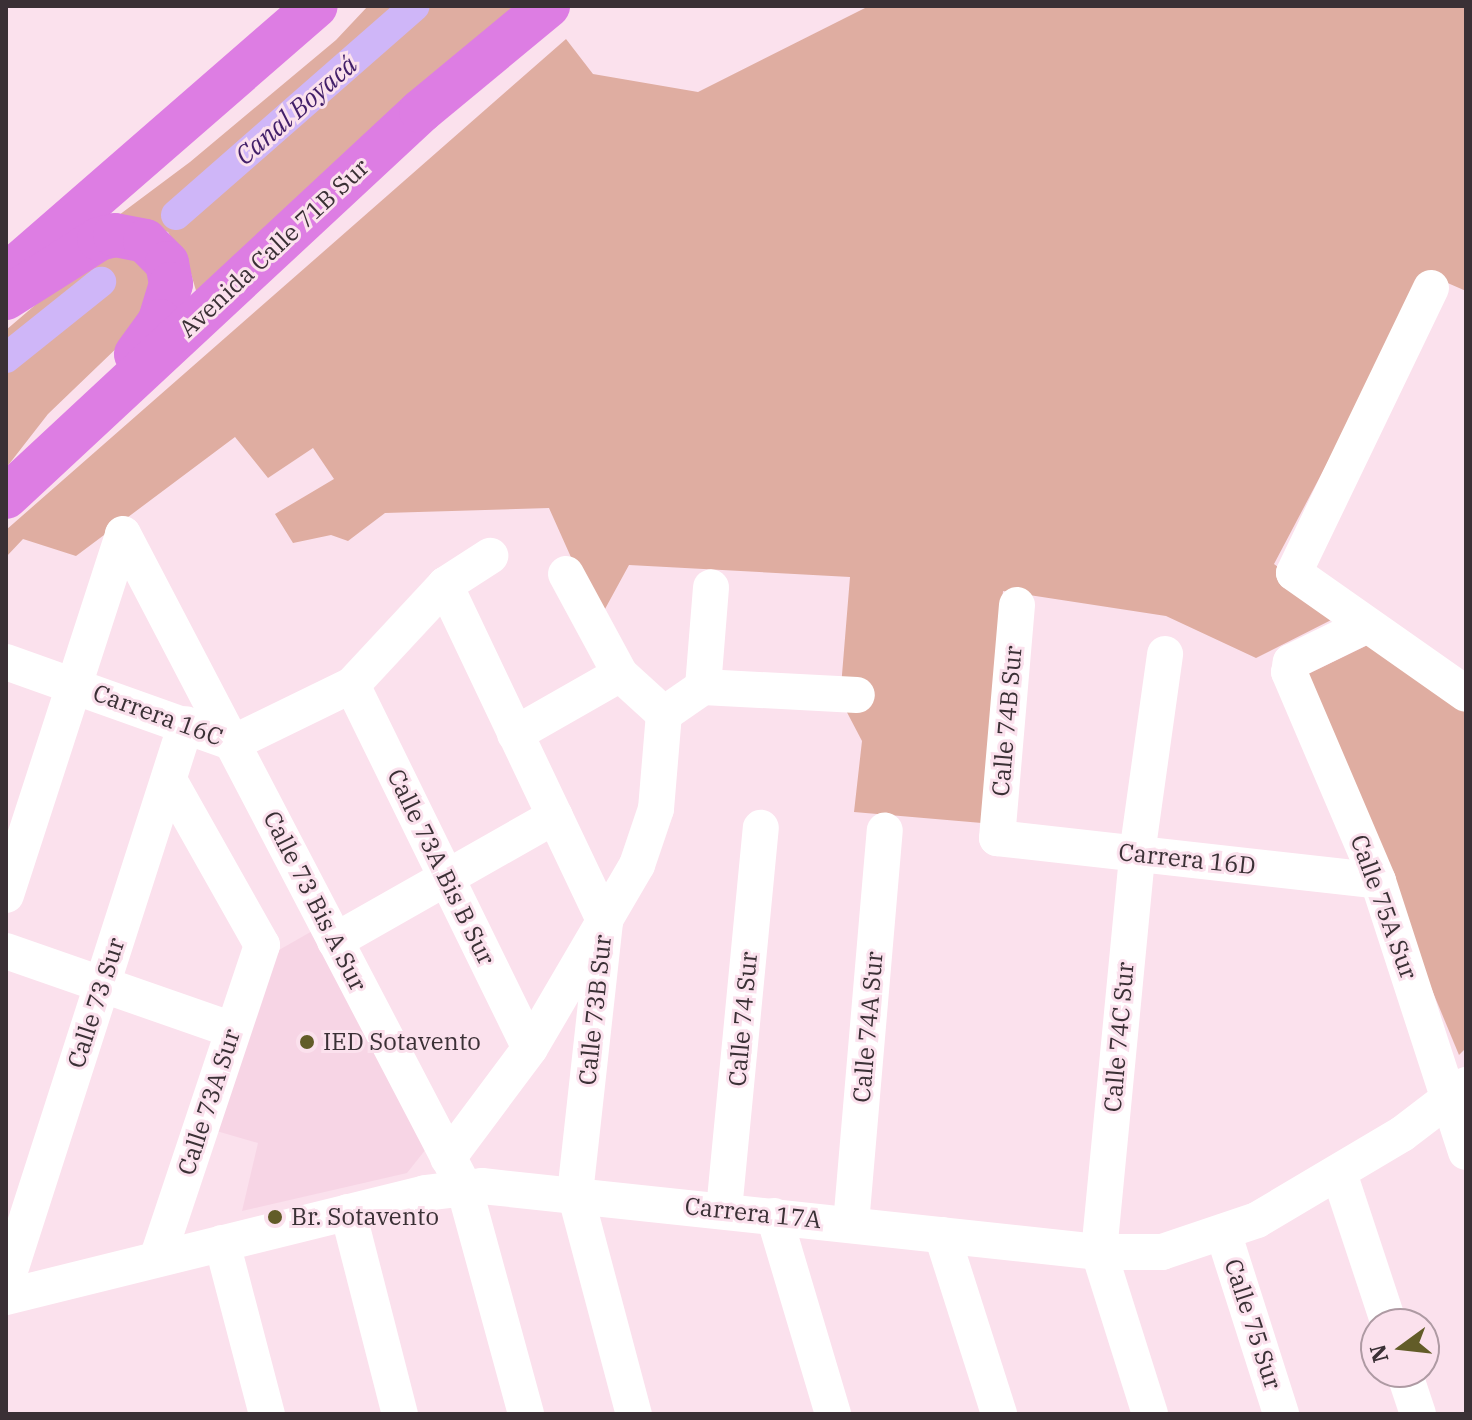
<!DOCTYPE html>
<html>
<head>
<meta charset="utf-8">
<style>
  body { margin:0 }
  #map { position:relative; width:1472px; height:1420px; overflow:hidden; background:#fbe1ed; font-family:"IBM Plex Serif",serif }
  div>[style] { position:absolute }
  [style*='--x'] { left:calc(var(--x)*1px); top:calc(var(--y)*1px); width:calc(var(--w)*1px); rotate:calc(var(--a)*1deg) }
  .built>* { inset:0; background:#f7d5e5 }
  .green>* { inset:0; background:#dfada1 }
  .canal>* { height:30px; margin:-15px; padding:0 15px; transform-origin:15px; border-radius:15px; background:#cfb6f8 }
  .minor>* { height:36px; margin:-18px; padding:0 18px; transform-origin:18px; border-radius:18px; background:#fff }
  .highway>* { height:44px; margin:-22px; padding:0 22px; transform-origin:22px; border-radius:22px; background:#dd7de3 }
  .dots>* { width:22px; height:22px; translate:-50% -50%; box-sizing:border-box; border:4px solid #fbe1ed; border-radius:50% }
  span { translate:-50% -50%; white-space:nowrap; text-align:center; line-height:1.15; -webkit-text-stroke:6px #fbe1ed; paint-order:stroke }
  .street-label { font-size:24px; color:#3a3035 }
  .poi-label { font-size:24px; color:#3a3035 }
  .left { translate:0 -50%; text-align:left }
  .water-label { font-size:26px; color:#421f69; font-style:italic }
  .frame { position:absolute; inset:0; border:8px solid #3a3035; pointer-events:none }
  .north { position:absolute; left:1360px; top:1308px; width:80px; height:80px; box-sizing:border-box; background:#fbe1ed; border:2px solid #ae9aa3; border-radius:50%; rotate:255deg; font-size:22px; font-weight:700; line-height:32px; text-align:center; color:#3a3035 }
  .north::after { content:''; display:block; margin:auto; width:28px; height:36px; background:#625c28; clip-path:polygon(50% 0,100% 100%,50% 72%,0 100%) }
</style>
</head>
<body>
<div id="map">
  <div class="built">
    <i style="clip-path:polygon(314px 930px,426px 1149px,407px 1173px,242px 1211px,258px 1143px,213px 1130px,272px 954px)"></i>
  </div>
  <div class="green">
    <i style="clip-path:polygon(368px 6px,522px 6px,197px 294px,189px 267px,168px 232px,119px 215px,190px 162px,336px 40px)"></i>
    <i style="clip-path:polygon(869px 6px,1466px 6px,1466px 291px,1427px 274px,1274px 564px,1341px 615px,1256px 658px,1166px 616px,1003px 591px,982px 823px,854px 812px,862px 741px,840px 699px,850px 577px,629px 565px,599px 620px,549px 508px,385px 513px,348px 541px,331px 535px,293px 543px,275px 514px,334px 479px,313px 448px,268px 478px,235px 437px,76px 556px,23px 539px,6px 557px,6px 530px,566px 39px,593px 74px,698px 92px)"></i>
    <i style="clip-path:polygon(134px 252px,159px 276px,149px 317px,48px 414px,6px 468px,6px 330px,88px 260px)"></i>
    <i style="clip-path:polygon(1376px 641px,1466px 713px,1466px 1048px,1459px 1055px,1302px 677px)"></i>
  </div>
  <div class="canal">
    <i style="--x:176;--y:215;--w:317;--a:-41.2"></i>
    <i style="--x:6;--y:358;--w:122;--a:-38.7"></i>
  </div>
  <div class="minor">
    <i style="--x:1431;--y:288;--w:316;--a:115.7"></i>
    <i style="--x:1294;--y:573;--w:210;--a:35.1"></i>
    <i style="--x:123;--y:534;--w:737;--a:62.43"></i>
    <i style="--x:464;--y:1187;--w:235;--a:74.7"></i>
    <i style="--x:566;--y:574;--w:114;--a:61.6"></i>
    <i style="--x:620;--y:674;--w:59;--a:42.3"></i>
    <i style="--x:445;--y:585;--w:373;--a:64.6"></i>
    <i style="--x:605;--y:922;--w:273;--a:96.3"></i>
    <i style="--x:575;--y:1193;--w:229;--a:75.1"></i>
    <i style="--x:1017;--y:605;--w:234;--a:94.9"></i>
    <i style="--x:997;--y:838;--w:383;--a:6.4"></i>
    <i style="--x:1367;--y:625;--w:85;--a:154"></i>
    <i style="--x:1291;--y:662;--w:10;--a:101"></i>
    <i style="--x:1289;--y:672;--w:227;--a:66.9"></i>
    <i style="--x:1378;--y:881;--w:285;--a:72"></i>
    <i style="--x:6;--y:662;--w:241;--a:19.6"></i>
    <i style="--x:233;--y:743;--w:132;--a:-26"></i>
    <i style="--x:352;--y:685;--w:137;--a:-47.1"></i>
    <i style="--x:445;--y:585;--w:54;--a:-32.8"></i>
    <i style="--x:352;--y:685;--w:404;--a:63.9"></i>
    <i style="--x:703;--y:687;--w:100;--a:-85.4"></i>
    <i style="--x:664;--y:714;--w:47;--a:-34.7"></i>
    <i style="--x:703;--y:687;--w:154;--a:3"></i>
    <i style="--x:515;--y:734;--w:121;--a:-29.7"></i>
    <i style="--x:6;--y:895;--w:379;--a:-72"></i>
    <i style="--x:335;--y:941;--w:253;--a:-29.6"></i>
    <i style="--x:6;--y:951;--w:240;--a:19.2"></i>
    <i style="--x:448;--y:1158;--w:137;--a:-53.3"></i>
    <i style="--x:530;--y:1048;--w:212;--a:-59.7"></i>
    <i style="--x:637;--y:865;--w:59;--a:-71.3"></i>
    <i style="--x:656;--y:809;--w:95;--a:-85.2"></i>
    <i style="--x:1339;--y:1173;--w:159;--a:71.7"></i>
    <i style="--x:724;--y:1210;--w:384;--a:-84.5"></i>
    <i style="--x:348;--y:1212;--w:209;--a:75.6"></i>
    <i style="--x:774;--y:1216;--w:207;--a:73.4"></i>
    <i style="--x:851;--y:1224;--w:395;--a:-85.1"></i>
    <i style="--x:942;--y:1235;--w:188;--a:72.3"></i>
    <i style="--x:1224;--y:1235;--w:188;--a:72.3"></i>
    <i style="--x:222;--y:1243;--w:177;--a:75.3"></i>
    <i style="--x:157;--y:1259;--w:331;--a:-71.5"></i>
    <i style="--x:262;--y:945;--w:189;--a:-119.4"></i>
    <i style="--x:6;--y:1283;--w:587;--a:-72.15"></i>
    <i style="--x:6;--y:1297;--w:432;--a:-13.9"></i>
    <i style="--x:425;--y:1193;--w:57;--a:-7"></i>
    <i style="--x:482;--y:1186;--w:621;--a:6.11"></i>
    <i style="--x:1099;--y:1252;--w:63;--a:0"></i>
    <i style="--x:1162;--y:1252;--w:100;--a:-18.6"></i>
    <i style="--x:1257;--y:1220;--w:169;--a:-30.7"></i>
    <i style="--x:1402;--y:1134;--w:81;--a:-37.4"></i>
    <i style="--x:1404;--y:1372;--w:44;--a:71.6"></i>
    <i style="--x:1150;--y:1414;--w:170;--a:-107.5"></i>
    <i style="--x:1099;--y:1252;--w:400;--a:-84.5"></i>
    <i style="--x:1137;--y:854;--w:202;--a:-82"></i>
  </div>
  <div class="highway">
    <i style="--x:19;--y:264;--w:393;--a:-41"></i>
    <i style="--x:6;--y:298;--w:110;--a:-32.4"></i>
    <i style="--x:99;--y:239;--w:16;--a:-14"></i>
    <i style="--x:115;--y:235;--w:31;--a:11"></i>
    <i style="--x:145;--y:241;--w:31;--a:45"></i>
    <i style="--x:167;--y:263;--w:21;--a:79"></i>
    <i style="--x:171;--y:284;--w:39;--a:107"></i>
    <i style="--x:160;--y:321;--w:41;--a:126"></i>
    <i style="--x:6;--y:497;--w:567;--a:-42.93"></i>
    <i style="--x:421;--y:111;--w:165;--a:-39.6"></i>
  </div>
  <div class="dots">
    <i style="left:307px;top:1042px;background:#625c28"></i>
    <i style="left:275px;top:1217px;background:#625c28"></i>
  </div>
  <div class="street-label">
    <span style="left:274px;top:248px;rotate:-43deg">Avenida Calle 71B Sur</span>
    <span style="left:158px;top:715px;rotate:20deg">Carrera 16C</span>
    <span style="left:1007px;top:721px;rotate:-85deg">Calle 74B Sur</span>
    <span style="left:1187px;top:859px;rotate:6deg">Carrera 16D</span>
    <span style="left:441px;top:867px;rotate:64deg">Calle 73A Bis B Sur</span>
    <span style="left:315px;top:901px;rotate:63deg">Calle 73 Bis A Sur</span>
    <span style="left:1384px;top:907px;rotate:70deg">Calle 75A Sur</span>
    <span style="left:96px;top:1003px;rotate:-72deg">Calle 73 Sur</span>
    <span style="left:595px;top:1010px;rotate:-84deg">Calle 73B Sur</span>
    <span style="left:743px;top:1019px;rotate:-85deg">Calle 74 Sur</span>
    <span style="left:868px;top:1027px;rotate:-85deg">Calle 74A Sur</span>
    <span style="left:1119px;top:1037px;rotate:-85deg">Calle 74C Sur</span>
    <span style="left:209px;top:1102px;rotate:-72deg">Calle 73A Sur</span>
    <span style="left:753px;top:1213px;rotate:6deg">Carrera 17A</span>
    <span style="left:1253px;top:1324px;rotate:72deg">Calle 75 Sur</span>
  </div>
  <div class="poi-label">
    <span class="left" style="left:323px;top:1042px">IED Sotavento</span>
    <span class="left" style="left:291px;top:1217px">Br. Sotavento</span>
  </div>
  <div class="water-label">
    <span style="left:296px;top:110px;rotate:-41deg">Canal Boyacá</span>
  </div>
  <div class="frame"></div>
  <div class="north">N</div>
</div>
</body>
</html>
